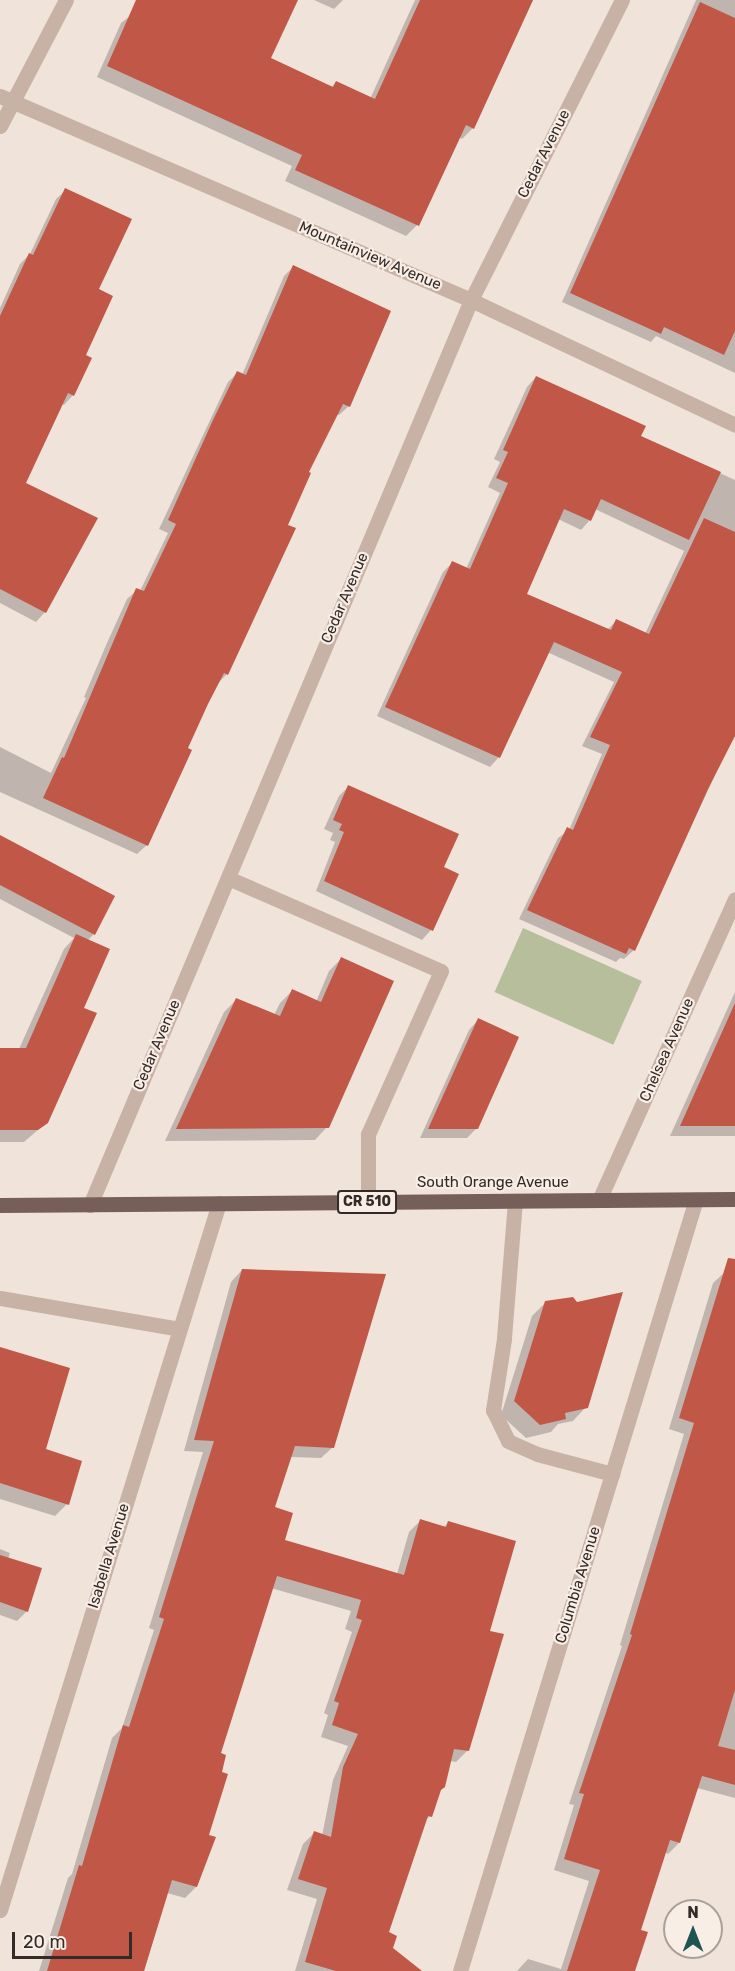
<!DOCTYPE html>
<html>
<head>
<meta charset="utf-8">
<style>
  body { margin:0 }
  #map { position:relative; width:735px; height:1971px; overflow:hidden; background:#f0e3da; font-family:Rubik,sans-serif }
  div>[style] { position:absolute }
  [style*='--x'] { left:calc(var(--x)*1px); top:calc(var(--y)*1px); width:calc(var(--w)*1px); rotate:calc(var(--a)*1deg) }
  .green>* { inset:0; background:#b6be9b; transform-origin:0 0 }
  .shadow>* { inset:0; background:#0003 }
  .building>* { inset:0; background:#c15747 }
  .minor>* { height:15px; margin:-7.5px; padding:0 7.5px; transform-origin:7.5px; border-radius:7.5px; background:#c8b2a6 }
  .major>* { height:15px; margin:-7.5px; padding:0 7.5px; transform-origin:7.5px; border-radius:7.5px; background:#765f58 }
  span { translate:-50% -50%; white-space:nowrap; text-align:center; line-height:1.15; -webkit-text-stroke:4.5px #f8eee6; paint-order:stroke }
  .shield-label span { padding:2px 4px; background:#f8eee6; border:2px solid; border-radius:4px; -webkit-text-stroke-width:0 }
  .shield-label { font-size:14px; color:#342a27; font-weight:700 }
  .street-label { font-size:15px; color:#342a27 }
  .north { position:absolute; left:663px; top:1899px; width:60px; height:60px; box-sizing:border-box; background:#f8eee6; border:2px solid #aaa09a; border-radius:50%; rotate:0deg; font-size:16px; font-weight:700; line-height:24px; text-align:center; color:#342a27 }
  .north::after { content:''; display:block; margin:auto; width:21px; height:27px; background:#1e5451; clip-path:polygon(50% 0,100% 100%,50% 72%,0 100%) }
  .scale { position:absolute; left:12px; top:1932px; width:120px; height:27px; box-sizing:border-box; border:3px solid #342a27; border-top:0; padding-left:8px; font-size:18px; line-height:21px; white-space:nowrap; color:#342a27; -webkit-text-stroke:4px #f8eee6; paint-order:stroke }
</style>
</head>
<body>
<div id="map">
  <div class="green">
    <i style="left:523px;top:928px;width:130px;height:70px;rotate:24deg"></i>
  </div>
  <div class="shadow">
    <i style="clip-path:polygon(150px 0,296px 0,269px 58px,331px 88px,336px 82px,370px 99px,415px 0,533px 0,473px 128px,462px 139px,459px 137px,417px 225px,406px 236px,285px 181px,292px 166px,97px 77px,121px 23px)"></i>
    <i style="clip-path:polygon(314px 0,343px 0,334px 9px)"></i>
    <i style="clip-path:polygon(696px 0,735px 0,735px 373px,656px 336px,651px 342px,562px 302px)"></i>
    <i style="clip-path:polygon(66px 190px,97px 289px,73px 395px,64px 405px,61px 404px,24px 484px,45px 612px,36px 622px,0 603px,0 308px,20px 264px,30px 254px,56px 199px)"></i>
    <i style="clip-path:polygon(293px 267px,349px 406px,339px 415px,336px 414px,307px 473px,227px 674px,218px 683px,206px 703px,147px 845px,137px 854px,0 792px,0 747px,51px 773px,86px 698px,84px 697px,107px 643px,127px 599px,137px 590px,140px 591px,168px 533px,159px 529px,228px 382px,237px 373px,242px 375px,284px 276px)"></i>
    <i style="clip-path:polygon(evenodd,536px 377px,639px 436px,735px 480px,735px 732px,634px 950px,624px 959px,620px 958px,616px 962px,519px 919px,558px 838px,569px 830px,602px 754px,582px 746px,614px 682px,547px 652px,499px 757px,490px 767px,377px 716px,443px 572px,452px 563px,466px 569px,500px 493px,488px 487px,500px 462px,494px 459px,527px 387px,536px 377px,595px 509px,684px 551px,645px 634px,616px 621px,607px 630px,525px 594px,558px 519px,581px 530px,590px 520px,595px 509px)"></i>
    <i style="clip-path:polygon(348px 787px,442px 868px,431px 930px,422px 940px,316px 891px,335px 842px,330px 840px,333px 833px,324px 829px,339px 796px)"></i>
    <i style="clip-path:polygon(0 858px,94px 934px,87px 941px,82px 1009px,47px 1122px,24px 1142px,0 1142px,0 1049px,19px 1049px,64px 949px,74px 938px,0 899px)"></i>
    <i style="clip-path:polygon(341px 959px,327px 1127px,315px 1140px,165px 1141px,224px 1012px,237px 999px,274px 1015px,280px 1003px,292px 991px,316px 1002px,329px 971px)"></i>
    <i style="clip-path:polygon(735px 992px,735px 1136px,670px 1136px)"></i>
    <i style="clip-path:polygon(478px 1020px,477px 1128px,467px 1138px,420px 1138px,469px 1030px)"></i>
    <i style="clip-path:polygon(242px 1270px,333px 1447px,321px 1458px,290px 1457px,273px 1508px,283px 1541px,397px 1574px,409px 1532px,420px 1521px,443px 1528px,448px 1523px,488px 1632px,467px 1751px,456px 1762px,450px 1761px,430px 1816px,424px 1822px,387px 1933px,392px 1971px,295px 1971px,317px 1899px,287px 1890px,303px 1844px,314px 1833px,322px 1836px,333px 1780px,348px 1746px,321px 1737px,328px 1715px,324px 1713px,352px 1632px,345px 1629px,351px 1611px,271px 1588px,219px 1754px,207px 1836px,214px 1838px,196px 1887px,185px 1898px,167px 1893px,144px 1971px,39px 1971px,68px 1878px,72px 1874px,112px 1738px,122px 1728px,154px 1630px,149px 1628px,203px 1452px,184px 1451px,231px 1282px)"></i>
    <i style="clip-path:polygon(735px 1271px,735px 1798px,697px 1788px,679px 1843px,668px 1854px,664px 1852px,639px 1931px,634px 1971px,517px 1971px,528px 1959px,561px 1969px,589px 1881px,554px 1870px,574px 1805px,569px 1804px,622px 1646px,620px 1645px,684px 1434px,669px 1429px,713px 1283px,725px 1272px)"></i>
    <i style="clip-path:polygon(546px 1302px,586px 1407px,573px 1421px,558px 1424px,551px 1432px,526px 1438px,501px 1415px,532px 1316px)"></i>
    <i style="clip-path:polygon(0 1348px,67px 1504px,55px 1516px,0 1499px)"></i>
    <i style="clip-path:polygon(0 1549px,10px 1553px,8px 1559px,27px 1611px,17px 1621px,0 1615px)"></i>
  </div>
  <div class="building">
    <i style="clip-path:polygon(136px 0,298px 0,271px 58px,333px 87px,336px 81px,375px 99px,420px 0,533px 0,474px 129px,466px 125px,419px 226px,295px 170px,302px 155px,107px 66px)"></i>
    <i style="clip-path:polygon(700px 2px,735px 18px,735px 331px,724px 355px,664px 327px,661px 334px,570px 293px)"></i>
    <i style="clip-path:polygon(65px 188px,132px 219px,99px 289px,113px 296px,86px 355px,92px 358px,74px 396px,68px 393px,26px 483px,98px 518px,46px 613px,0 589px,0 316px,29px 253px,33px 255px)"></i>
    <i style="clip-path:polygon(293px 265px,391px 311px,350px 407px,343px 404px,309px 472px,311px 473px,288px 525px,296px 528px,228px 675px,224px 673px,208px 704px,188px 748px,192px 750px,148px 846px,43px 798px,62px 757px,64px 758px,136px 588px,144px 591px,176px 524px,168px 520px,213px 420px,237px 371px,246px 375px)"></i>
    <i style="clip-path:polygon(536px 376px,646px 426px,641px 436px,721px 472px,689px 540px,601px 499px,591px 521px,564px 509px,527px 594px,611px 630px,616px 619px,649px 634px,704px 518px,735px 532px,735px 736px,708px 789px,635px 951px,629px 948px,626px 954px,527px 910px,567px 827px,573px 830px,610px 745px,590px 737px,622px 672px,554px 642px,500px 758px,385px 707px,452px 561px,470px 569px,508px 483px,496px 478px,508px 452px,503px 450px)"></i>
    <i style="clip-path:polygon(348px 785px,459px 834px,444px 867px,459px 874px,433px 931px,324px 881px,344px 832px,339px 830px,342px 824px,333px 820px)"></i>
    <i style="clip-path:polygon(0 835px,115px 896px,95px 935px,0 885px)"></i>
    <i style="clip-path:polygon(76px 934px,110px 949px,84px 1008px,97px 1013px,48px 1123px,38px 1130px,0 1130px,0 1048px,26px 1048px)"></i>
    <i style="clip-path:polygon(341px 957px,394px 981px,329px 1128px,176px 1129px,236px 998px,280px 1016px,292px 989px,321px 1002px)"></i>
    <i style="clip-path:polygon(735px 1003px,735px 1126px,680px 1126px)"></i>
    <i style="clip-path:polygon(478px 1018px,519px 1037px,478px 1129px,428px 1129px)"></i>
    <i style="clip-path:polygon(728px 1258px,735px 1259px,735px 1690px,718px 1746px,735px 1750px,735px 1785px,702px 1776px,680px 1843px,670px 1840px,641px 1930px,648px 1932px,635px 1971px,567px 1971px,600px 1870px,564px 1859px,584px 1794px,579px 1793px,632px 1635px,630px 1634px,694px 1423px,679px 1418px)"></i>
    <i style="clip-path:polygon(242px 1269px,386px 1274px,334px 1448px,295px 1446px,275px 1507px,293px 1513px,285px 1540px,404px 1575px,420px 1519px,446px 1527px,448px 1521px,516px 1541px,490px 1631px,504px 1634px,469px 1751px,454px 1749px,445px 1787px,441px 1790px,432px 1817px,428px 1816px,389px 1932px,397px 1936px,393px 1948px,422px 1971px,336px 1971px,305px 1962px,327px 1888px,298px 1879px,314px 1831px,331px 1837px,343px 1767px,358px 1734px,332px 1725px,339px 1703px,334px 1701px,362px 1620px,356px 1618px,361px 1600px,277px 1576px,221px 1753px,226px 1755px,222px 1772px,228px 1774px,209px 1835px,216px 1837px,197px 1887px,172px 1880px,144px 1971px,47px 1971px,79px 1865px,82px 1866px,123px 1725px,129px 1727px,164px 1619px,159px 1617px,214px 1441px,194px 1440px)"></i>
    <i style="clip-path:polygon(623px 1292px,588px 1408px,565px 1413px,566px 1419px,540px 1425px,514px 1401px,545px 1301px,573px 1297px,577px 1302px)"></i>
    <i style="clip-path:polygon(0 1347px,70px 1368px,46px 1449px,82px 1461px,69px 1505px,0 1483px)"></i>
    <i style="clip-path:polygon(0 1555px,42px 1568px,28px 1612px,0 1602px)"></i>
  </div>
  <div class="minor">
    <i style="--x:0;--y:96;--w:513;--a:23.42"></i>
    <i style="--x:471;--y:300;--w:292;--a:25.3"></i>
    <i style="--x:0;--y:126;--w:142;--a:-62.4"></i>
    <i style="--x:228;--y:878;--w:232;--a:23.6"></i>
    <i style="--x:441;--y:971;--w:179;--a:114.1"></i>
    <i style="--x:368;--y:1134;--w:68;--a:90"></i>
    <i style="--x:599;--y:1200;--w:330;--a:-65.7"></i>
    <i style="--x:515;--y:1201;--w:138;--a:94.6"></i>
    <i style="--x:504;--y:1339;--w:72;--a:98.8"></i>
    <i style="--x:493;--y:1410;--w:34;--a:64"></i>
    <i style="--x:508;--y:1441;--w:32;--a:24"></i>
    <i style="--x:537;--y:1454;--w:78;--a:14.9"></i>
    <i style="--x:90;--y:1205;--w:982;--a:-67.17"></i>
    <i style="--x:471;--y:300;--w:336;--a:-63.3"></i>
    <i style="--x:0;--y:1298;--w:182;--a:9.8"></i>
    <i style="--x:0;--y:1910;--w:740;--a:-72.79"></i>
    <i style="--x:460;--y:1971;--w:807;--a:-73"></i>
  </div>
  <div class="major">
    <i style="--x:0;--y:1205;--w:735;--a:-0.47"></i>
  </div>
  <div class="shield-label">
    <span style="left:367px;top:1202px">CR 510</span>
  </div>
  <div class="street-label">
    <span style="left:544px;top:154px;rotate:-63deg">Cedar Avenue</span>
    <span style="left:370px;top:256px;rotate:23deg">Mountainview Avenue</span>
    <span style="left:345px;top:598px;rotate:-67deg">Cedar Avenue</span>
    <span style="left:157px;top:1045px;rotate:-67deg">Cedar Avenue</span>
    <span style="left:667px;top:1050px;rotate:-66deg">Chelsea Avenue</span>
    <span style="left:493px;top:1183px">South Orange Avenue</span>
    <span style="left:109px;top:1556px;rotate:-73deg">Isabella Avenue</span>
    <span style="left:578px;top:1585px;rotate:-73deg">Columbia Avenue</span>
  </div>
  <div class="north">N</div>
  <div class="scale">20 m</div>
</div>
</body>
</html>
